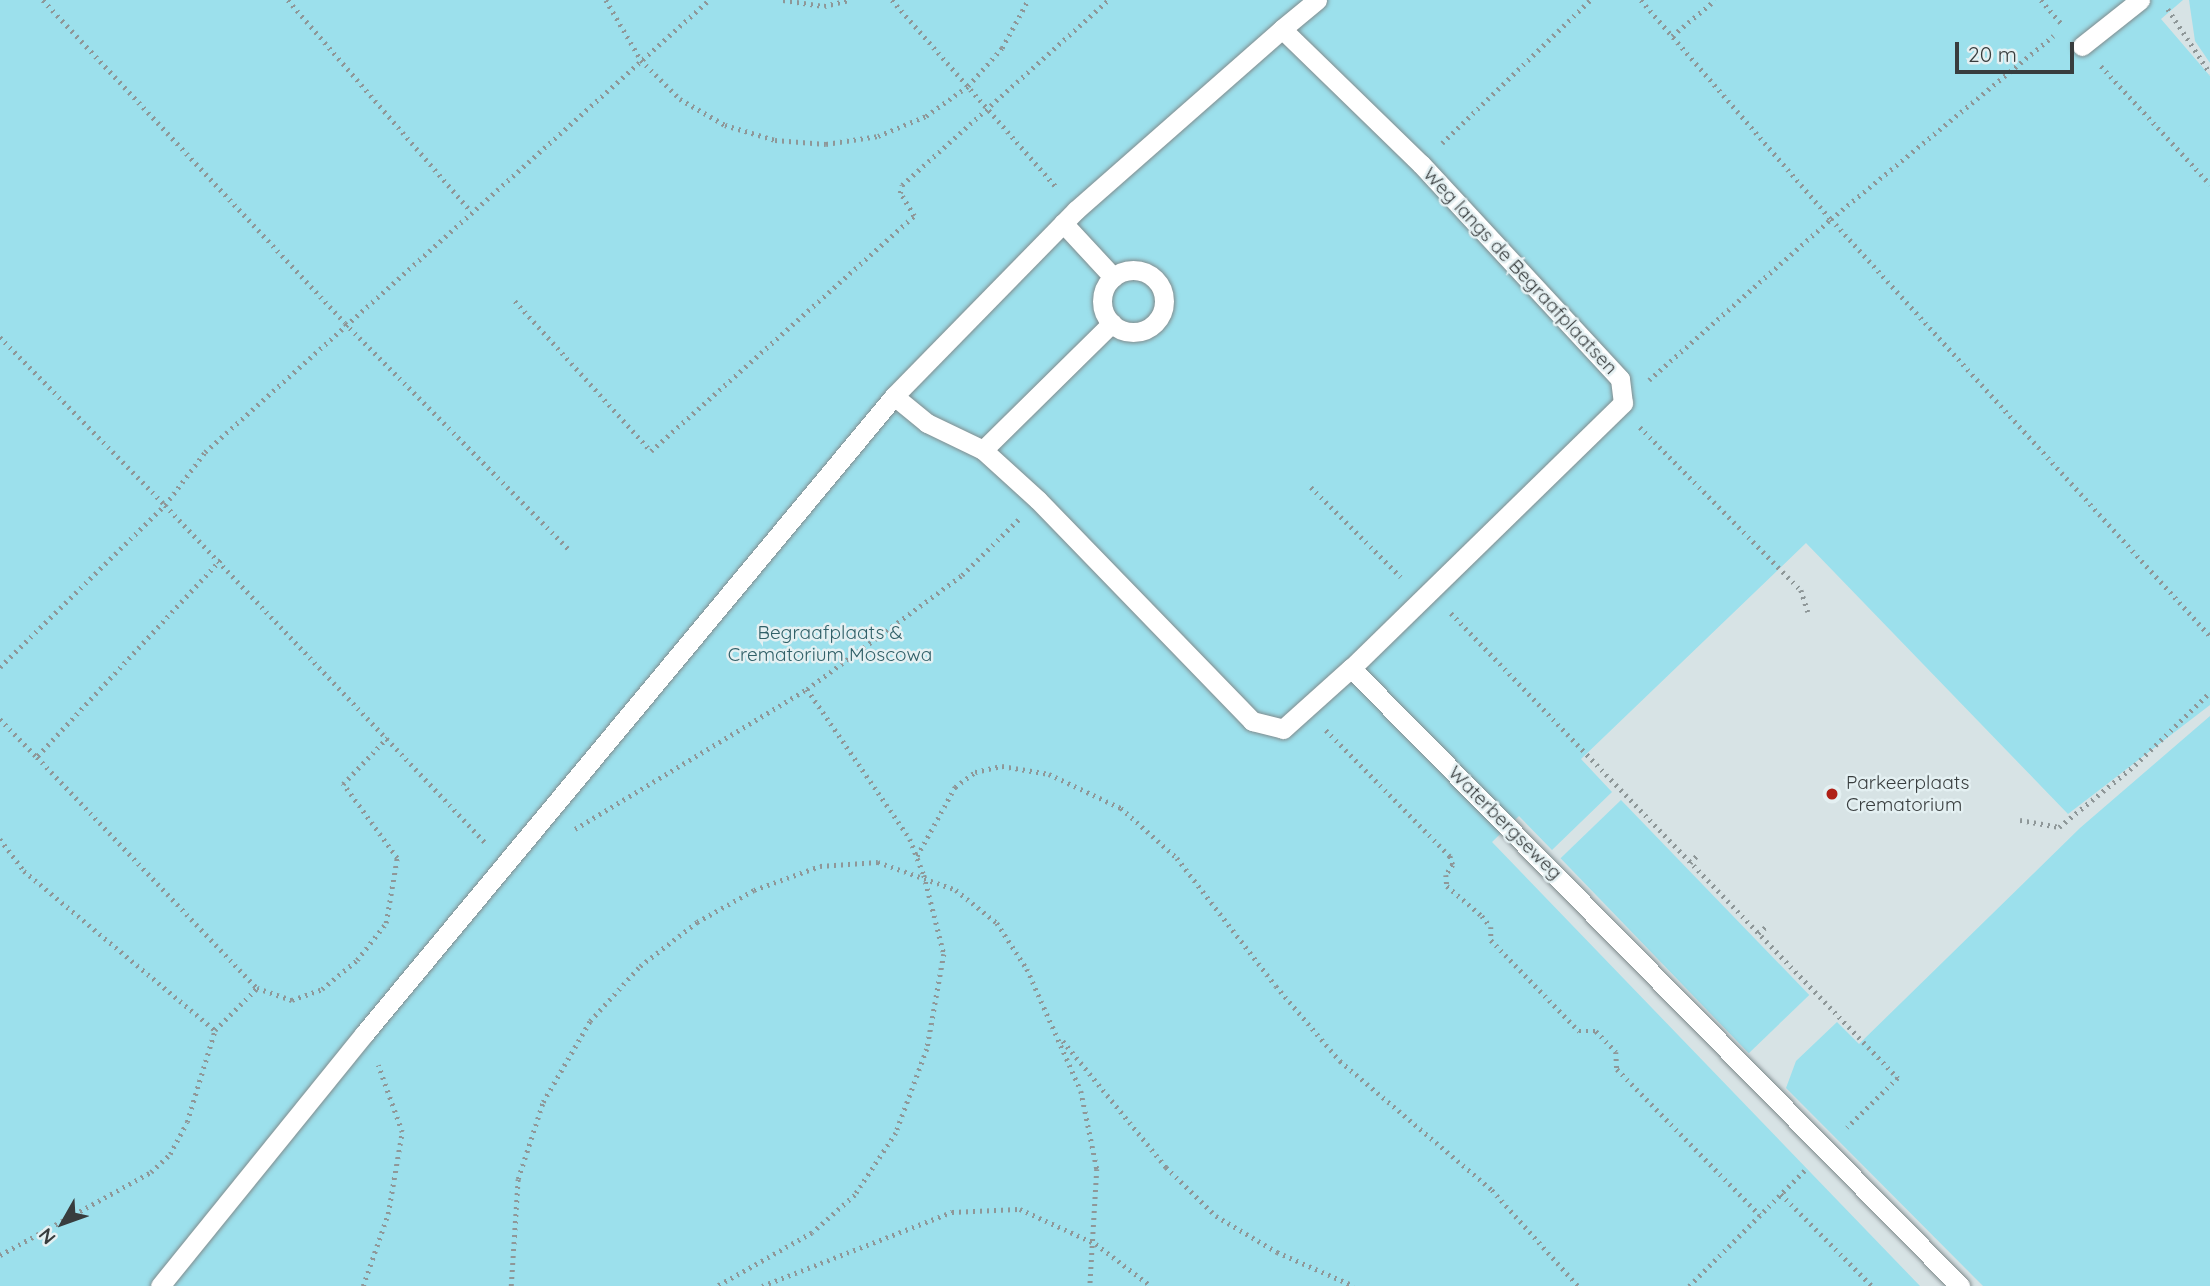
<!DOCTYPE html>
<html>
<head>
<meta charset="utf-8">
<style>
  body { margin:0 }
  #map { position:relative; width:2210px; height:1286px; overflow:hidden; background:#d7e3e5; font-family:Quicksand,sans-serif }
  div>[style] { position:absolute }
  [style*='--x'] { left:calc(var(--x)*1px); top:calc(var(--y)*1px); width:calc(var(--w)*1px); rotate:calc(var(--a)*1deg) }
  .green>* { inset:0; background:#9ce0ec; transform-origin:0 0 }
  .path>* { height:4.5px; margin-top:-2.25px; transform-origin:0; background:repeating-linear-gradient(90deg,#8e9798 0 2px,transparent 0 7px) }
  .roads { filter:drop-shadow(0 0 2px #808b8d) drop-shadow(0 0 2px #808b8d) }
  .service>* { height:19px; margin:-9.5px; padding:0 9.5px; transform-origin:9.5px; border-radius:9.5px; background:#fff }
  .service>.ring { margin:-9.5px; padding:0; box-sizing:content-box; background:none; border:19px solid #fff; border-radius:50% }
  .dots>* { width:19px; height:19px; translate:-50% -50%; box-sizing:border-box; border:4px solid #e4f0f2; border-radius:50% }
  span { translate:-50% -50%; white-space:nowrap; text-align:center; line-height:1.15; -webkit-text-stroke:5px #e4f0f2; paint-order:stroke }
  .street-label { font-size:19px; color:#383d3e }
  .park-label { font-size:19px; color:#306068 }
  .poi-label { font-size:19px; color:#383d3e }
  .left { translate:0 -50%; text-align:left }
  .north { position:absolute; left:28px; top:1188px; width:70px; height:70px; -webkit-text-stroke:5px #e4f0f2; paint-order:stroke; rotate:230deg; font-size:19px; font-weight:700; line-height:28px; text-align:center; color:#383d3e }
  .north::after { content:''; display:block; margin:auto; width:24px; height:32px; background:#383d3e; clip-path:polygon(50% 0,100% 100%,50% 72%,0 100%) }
  .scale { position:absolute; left:1955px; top:42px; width:119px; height:32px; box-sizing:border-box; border:4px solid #383d3e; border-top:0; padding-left:9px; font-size:21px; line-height:24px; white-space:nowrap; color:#383d3e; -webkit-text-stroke:5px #e4f0f2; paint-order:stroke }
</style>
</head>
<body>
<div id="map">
  <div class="green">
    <i style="clip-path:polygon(0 0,2183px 0,2161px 19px,2210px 76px,2210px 705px,2068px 814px,1806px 543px,1581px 759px,1612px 792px,1552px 850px,1519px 816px,1492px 842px,1920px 1286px,0 1286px)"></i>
    <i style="clip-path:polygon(2189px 0,2210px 0,2210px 63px,2195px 41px)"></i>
    <i style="clip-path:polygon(2210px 716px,2210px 1286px,1983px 1286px,1786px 1088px,1796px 1061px,1837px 1022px,1859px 1044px,2080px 828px)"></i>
    <i style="left:1621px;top:800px;width:271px;height:84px;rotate:46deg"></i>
  </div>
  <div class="path">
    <i style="--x:43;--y:0;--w:442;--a:46.9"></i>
    <i style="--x:345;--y:323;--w:318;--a:45.3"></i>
    <i style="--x:288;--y:0;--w:278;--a:49.1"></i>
    <i style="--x:606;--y:0;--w:69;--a:59.7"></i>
    <i style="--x:641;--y:60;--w:55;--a:45"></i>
    <i style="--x:680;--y:99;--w:52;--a:30"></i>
    <i style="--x:725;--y:125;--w:52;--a:16.7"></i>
    <i style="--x:775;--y:140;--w:51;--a:4.5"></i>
    <i style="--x:826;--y:144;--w:53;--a:-8.7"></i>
    <i style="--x:878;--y:136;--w:52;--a:-22.6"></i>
    <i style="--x:926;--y:116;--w:52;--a:-35.5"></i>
    <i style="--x:968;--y:86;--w:51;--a:-48.2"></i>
    <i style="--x:1002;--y:48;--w:55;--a:-61.6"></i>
    <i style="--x:783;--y:0;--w:41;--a:8.3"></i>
    <i style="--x:824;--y:6;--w:27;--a:-13"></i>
    <i style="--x:892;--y:0;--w:250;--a:48.7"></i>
    <i style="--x:1641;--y:0;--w:290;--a:49.1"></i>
    <i style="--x:1831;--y:219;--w:563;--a:47.73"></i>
    <i style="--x:2041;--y:0;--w:32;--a:49"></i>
    <i style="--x:2168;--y:9;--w:77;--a:56.7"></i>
    <i style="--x:1672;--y:36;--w:56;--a:-39.9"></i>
    <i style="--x:2101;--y:66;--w:161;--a:47.3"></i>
    <i style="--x:1442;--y:143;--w:206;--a:-44"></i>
    <i style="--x:515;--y:301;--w:202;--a:47.8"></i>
    <i style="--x:651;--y:451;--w:353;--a:-41.8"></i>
    <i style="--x:914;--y:216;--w:27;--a:-121"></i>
    <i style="--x:900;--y:193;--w:8;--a:-76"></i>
    <i style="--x:902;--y:185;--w:277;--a:-41.9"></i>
    <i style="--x:0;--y:337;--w:235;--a:45.5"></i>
    <i style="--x:165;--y:505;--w:66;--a:-53"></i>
    <i style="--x:205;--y:452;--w:677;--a:-41.89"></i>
    <i style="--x:1649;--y:380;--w:243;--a:-41.5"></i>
    <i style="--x:1831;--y:219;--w:288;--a:-39.5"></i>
    <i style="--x:1640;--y:427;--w:229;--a:45.4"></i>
    <i style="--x:1801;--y:590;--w:23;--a:72"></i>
    <i style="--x:1311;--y:487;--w:127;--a:45"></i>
    <i style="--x:221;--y:560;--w:270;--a:133"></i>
    <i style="--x:37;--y:757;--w:319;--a:46.4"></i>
    <i style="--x:1451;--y:613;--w:645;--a:46.13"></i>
    <i style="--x:1898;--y:1078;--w:71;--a:135.6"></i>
    <i style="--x:0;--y:667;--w:231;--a:-44.5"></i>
    <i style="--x:165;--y:505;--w:465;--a:46.5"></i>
    <i style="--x:807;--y:689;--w:192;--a:-36.3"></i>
    <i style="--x:962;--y:575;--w:80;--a:-44.5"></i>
    <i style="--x:0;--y:719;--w:53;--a:45.8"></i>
    <i style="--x:1326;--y:730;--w:177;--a:45.5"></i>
    <i style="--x:1450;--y:856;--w:9;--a:72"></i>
    <i style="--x:1453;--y:865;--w:12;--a:125"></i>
    <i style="--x:1446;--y:875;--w:11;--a:85"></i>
    <i style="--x:1447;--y:886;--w:46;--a:40.6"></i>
    <i style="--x:1482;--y:916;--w:14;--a:51"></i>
    <i style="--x:1491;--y:927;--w:13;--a:90"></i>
    <i style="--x:1491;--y:940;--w:127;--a:46"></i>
    <i style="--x:1579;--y:1031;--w:17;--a:0"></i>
    <i style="--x:1596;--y:1031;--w:29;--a:46"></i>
    <i style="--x:1616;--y:1052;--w:17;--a:87"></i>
    <i style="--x:1617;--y:1069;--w:204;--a:45.6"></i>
    <i style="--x:2020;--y:820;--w:40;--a:10"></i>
    <i style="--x:2059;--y:827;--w:98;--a:-39.2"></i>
    <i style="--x:2135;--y:765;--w:105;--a:-44.2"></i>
    <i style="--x:575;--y:829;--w:271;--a:-31.1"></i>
    <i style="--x:807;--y:689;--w:182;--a:55.5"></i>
    <i style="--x:910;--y:839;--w:39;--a:69"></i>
    <i style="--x:924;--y:875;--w:81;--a:75.8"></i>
    <i style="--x:944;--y:954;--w:97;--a:100.1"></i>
    <i style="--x:927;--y:1049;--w:90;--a:110.3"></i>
    <i style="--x:896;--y:1133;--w:74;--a:123.5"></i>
    <i style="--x:855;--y:1195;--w:57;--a:138.5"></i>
    <i style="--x:812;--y:1233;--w:108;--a:150.6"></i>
    <i style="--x:0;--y:839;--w:40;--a:53"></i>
    <i style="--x:24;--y:871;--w:249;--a:39.8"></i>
    <i style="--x:215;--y:1030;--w:59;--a:-45"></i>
    <i style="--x:257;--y:988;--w:37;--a:19"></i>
    <i style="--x:292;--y:1000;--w:32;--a:-20"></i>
    <i style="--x:322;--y:989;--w:45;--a:-39.6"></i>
    <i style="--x:357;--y:960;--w:47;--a:-51.9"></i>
    <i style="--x:386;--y:923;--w:66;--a:-80.4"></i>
    <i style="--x:397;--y:858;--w:92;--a:-126.1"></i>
    <i style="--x:343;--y:784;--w:64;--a:-46.3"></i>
    <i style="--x:917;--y:856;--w:79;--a:-61.2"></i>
    <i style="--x:955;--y:787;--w:25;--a:-37"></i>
    <i style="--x:975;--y:772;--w:28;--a:-13"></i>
    <i style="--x:1002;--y:766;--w:48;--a:9.7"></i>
    <i style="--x:1049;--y:774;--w:80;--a:25.3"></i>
    <i style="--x:1121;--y:808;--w:75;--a:41.8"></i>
    <i style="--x:1177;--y:858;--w:162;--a:52.3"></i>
    <i style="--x:1276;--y:986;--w:99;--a:49.5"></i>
    <i style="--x:1340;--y:1061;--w:199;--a:40.3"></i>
    <i style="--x:1492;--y:1190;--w:129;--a:48.1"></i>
    <i style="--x:1690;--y:863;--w:12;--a:-48"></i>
    <i style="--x:1758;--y:933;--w:11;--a:-38"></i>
    <i style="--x:1063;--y:1041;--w:163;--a:50.7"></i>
    <i style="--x:1166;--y:1167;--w:70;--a:44.4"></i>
    <i style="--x:1216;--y:1216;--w:71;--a:30.5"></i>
    <i style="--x:1277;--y:1252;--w:84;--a:23.8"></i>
    <i style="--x:1781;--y:1194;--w:129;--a:45.3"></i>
    <i style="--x:0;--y:1255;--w:172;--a:-28.8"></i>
    <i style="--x:151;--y:1172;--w:26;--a:-43"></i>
    <i style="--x:170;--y:1154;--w:36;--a:-62"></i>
    <i style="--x:187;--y:1122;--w:96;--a:-73.1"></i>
    <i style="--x:363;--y:1286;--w:76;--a:-70.9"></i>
    <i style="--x:388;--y:1214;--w:83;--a:-80.3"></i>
    <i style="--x:402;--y:1132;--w:71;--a:-109.7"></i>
    <i style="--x:511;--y:1286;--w:107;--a:-86.3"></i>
    <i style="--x:518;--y:1179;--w:81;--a:-72"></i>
    <i style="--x:543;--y:1102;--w:94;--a:-59.9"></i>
    <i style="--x:590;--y:1021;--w:74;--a:-47.7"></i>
    <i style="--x:640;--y:966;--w:72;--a:-37.7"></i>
    <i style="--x:697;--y:922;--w:65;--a:-29.3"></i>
    <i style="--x:754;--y:890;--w:70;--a:-20"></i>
    <i style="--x:820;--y:866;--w:58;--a:-3.9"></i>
    <i style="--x:878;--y:862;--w:83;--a:19.7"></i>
    <i style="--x:956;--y:890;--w:53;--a:38.8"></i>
    <i style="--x:997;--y:923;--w:55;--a:56.9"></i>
    <i style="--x:1027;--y:969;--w:133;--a:66.1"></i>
    <i style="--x:1081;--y:1091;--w:80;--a:78.4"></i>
    <i style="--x:1097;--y:1169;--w:117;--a:93.4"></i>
    <i style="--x:762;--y:1286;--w:204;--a:-21.3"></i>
    <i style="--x:952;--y:1212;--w:68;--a:-2.5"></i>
    <i style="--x:1020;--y:1209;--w:84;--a:24.7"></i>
    <i style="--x:1096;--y:1244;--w:69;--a:37.4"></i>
    <i style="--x:1689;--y:1286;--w:165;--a:-45"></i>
  </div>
  <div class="roads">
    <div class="service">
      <i style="--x:1317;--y:0;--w:45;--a:140.4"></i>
      <i style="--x:1282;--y:29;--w:194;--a:44.2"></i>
      <i style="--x:1421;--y:164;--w:293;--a:47.2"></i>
      <i style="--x:1620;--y:379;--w:24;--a:83"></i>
      <i style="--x:1623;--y:403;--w:380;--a:135.7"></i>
      <i style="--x:2082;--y:46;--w:74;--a:-38.4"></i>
      <i style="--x:1063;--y:223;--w:74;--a:47.2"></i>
      <i class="ring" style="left:1102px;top:270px;width:43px;height:43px"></i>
      <i style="--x:894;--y:396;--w:43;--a:39.3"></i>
      <i style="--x:927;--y:423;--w:62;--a:25.7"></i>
      <i style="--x:983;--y:450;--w:74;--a:42.3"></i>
      <i style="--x:1038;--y:500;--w:308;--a:45.9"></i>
      <i style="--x:1252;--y:721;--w:32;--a:14"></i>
      <i style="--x:1283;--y:729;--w:91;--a:-41.9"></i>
      <i style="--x:1351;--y:668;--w:868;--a:45.42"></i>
      <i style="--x:983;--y:450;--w:181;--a:-44.6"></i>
      <i style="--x:160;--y:1286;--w:324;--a:-51"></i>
      <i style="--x:364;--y:1034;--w:829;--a:-50.28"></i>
      <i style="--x:894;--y:396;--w:260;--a:-45.6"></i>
      <i style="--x:1076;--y:210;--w:274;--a:-41.3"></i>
    </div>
  </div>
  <div class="dots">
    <i style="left:1832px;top:794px;background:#af2016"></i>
  </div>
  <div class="street-label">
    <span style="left:1520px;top:271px;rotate:47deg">Weg langs de Begraafplaatsen</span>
    <span style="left:1505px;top:823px;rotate:45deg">Waterbergseweg</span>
  </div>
  <div class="park-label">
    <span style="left:830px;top:644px">Begraafplaats &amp;<br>Crematorium Moscowa</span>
  </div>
  <div class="poi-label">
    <span class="left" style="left:1846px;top:794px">Parkeerplaats<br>Crematorium</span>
  </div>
  <div class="north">N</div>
  <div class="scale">20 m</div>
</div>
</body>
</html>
